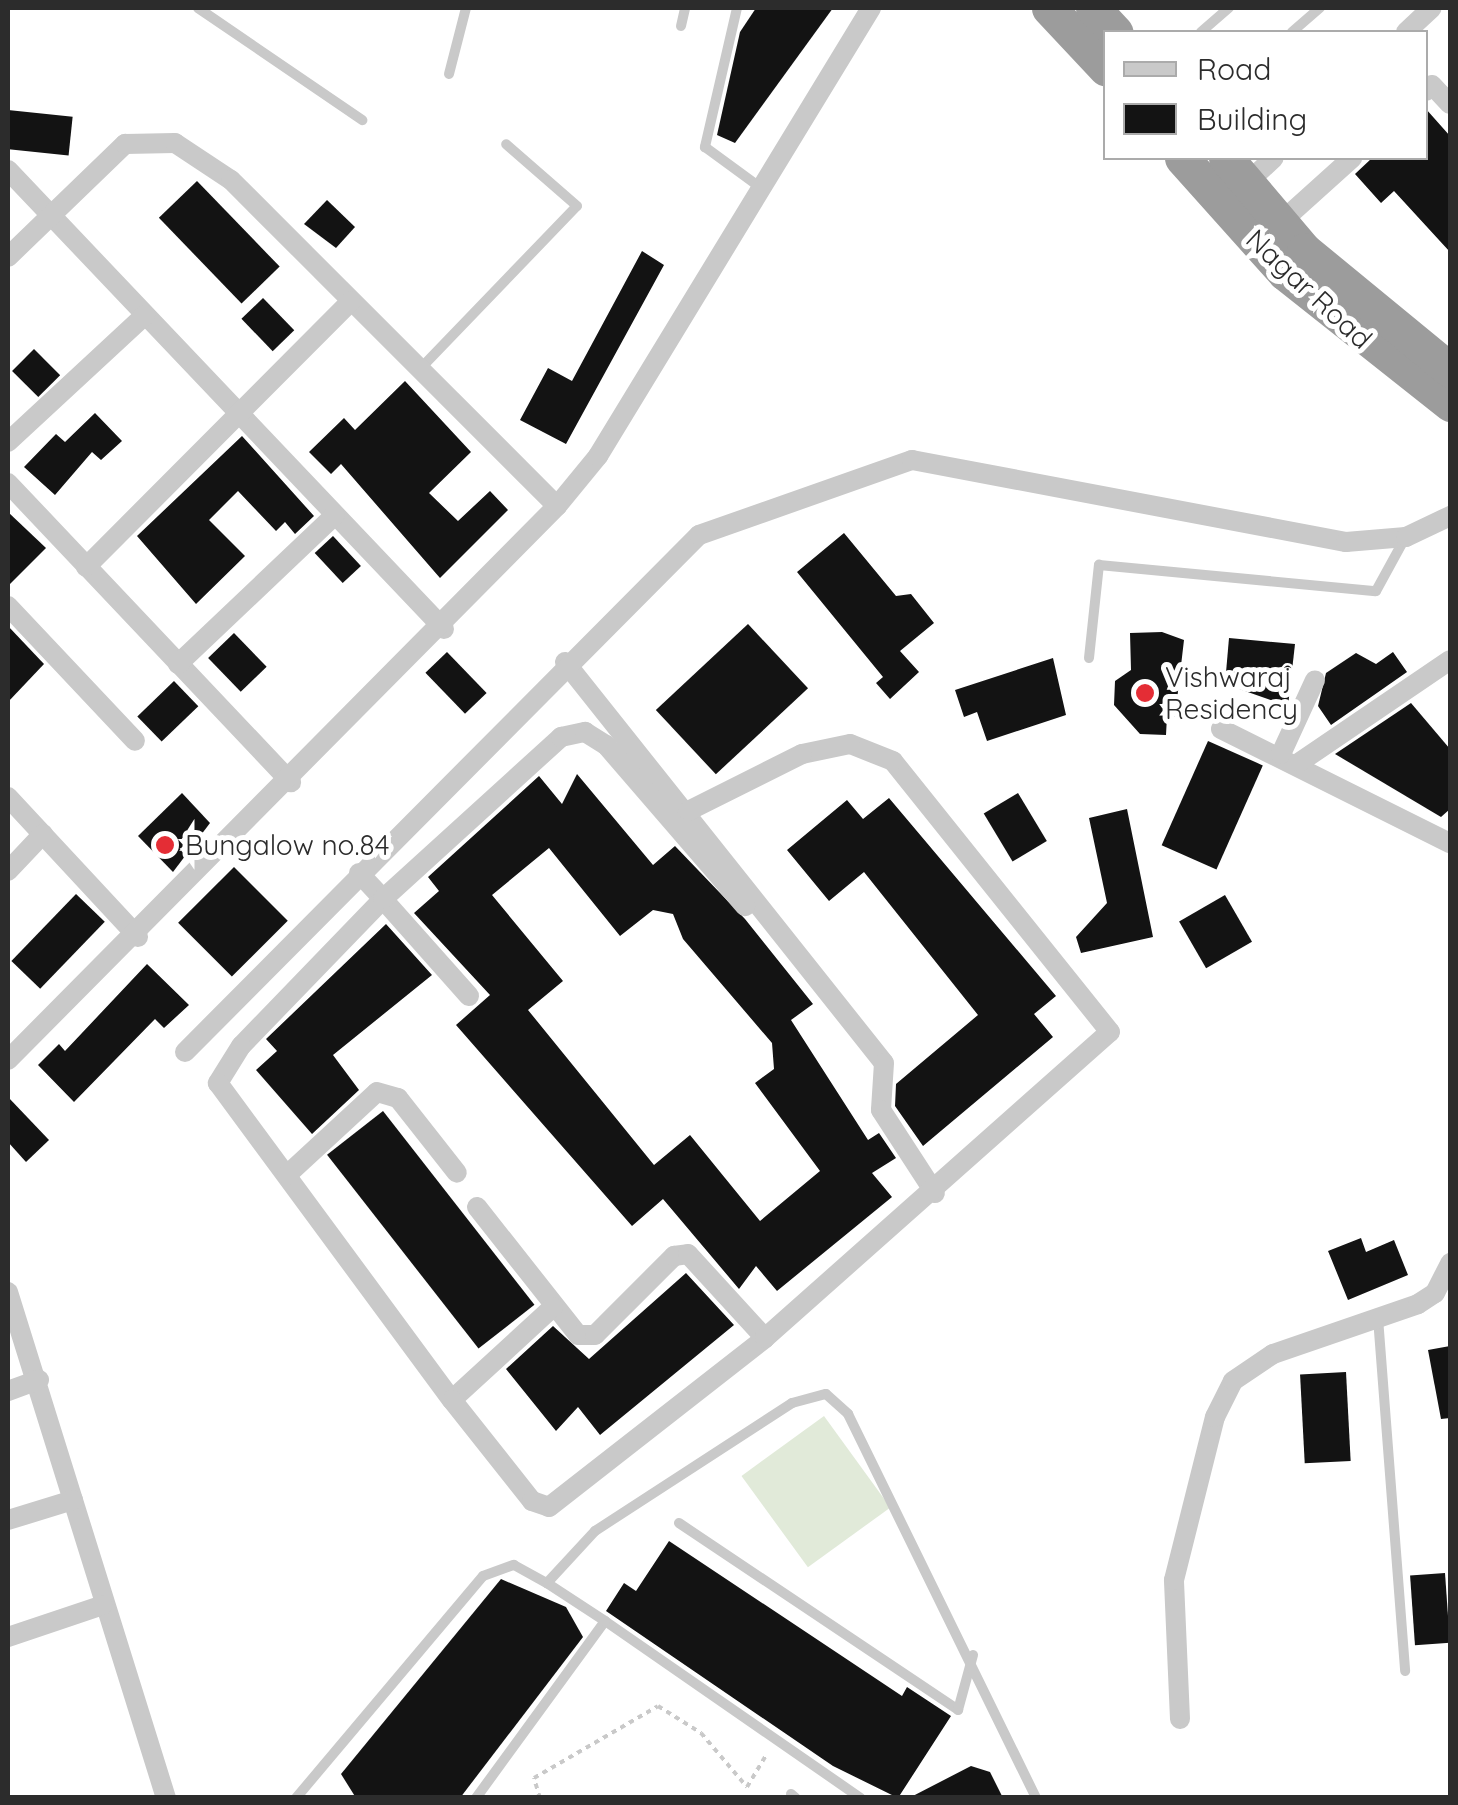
<!DOCTYPE html>
<html>
<head>
<meta charset="utf-8">
<style>
  body { margin:0 }
  #map { position:relative; width:1458px; height:1805px; overflow:hidden; background:#fff; font-family:Quicksand,sans-serif }
  div>[style] { position:absolute }
  [style*='--x'] { left:calc(var(--x)*1px); top:calc(var(--y)*1px); width:calc(var(--w)*1px); rotate:calc(var(--a)*1deg) }
  .green>* { inset:0; background:#e1ead9; transform-origin:0 0 }
  .building>* { inset:0; background:#131313; transform-origin:0 0 }
  .path>* { height:4px; margin-top:-2px; transform-origin:0; background:repeating-linear-gradient(90deg,#c9c9c9 0 5px,transparent 0 10px) }
  .service>* { height:10px; margin:-5px; padding:0 5px; transform-origin:5px; border-radius:5px; background:#c9c9c9 }
  .minor>* { height:20px; margin:-10px; padding:0 10px; transform-origin:10px; border-radius:10px; background:#c9c9c9 }
  .trunk>* { height:35px; margin:-17.5px; padding:0 17.5px; transform-origin:17.5px; border-radius:17.5px; background:#9c9c9c }
  .dots>* { width:28px; height:28px; translate:-50% -50%; box-sizing:border-box; border:5px solid #fff; border-radius:50% }
  span { translate:-50% -50%; white-space:nowrap; text-align:center; line-height:1.15; -webkit-text-stroke:10px #fff; paint-order:stroke }
  .street-label { font-size:28px; color:#2c2c2c }
  .poi-label { font-size:28px; color:#2c2c2c }
  .left { translate:0 -50%; text-align:left }
  .frame { position:absolute; inset:0; border:10px solid #2c2c2c; pointer-events:none }
  .legend { position:absolute; left:1103px; top:30px; width:325px; height:130px; box-sizing:border-box; background:#fff; border:2px solid #ababab; margin:0; padding:12px 18px; list-style:none; font-size:30px; color:#2c2c2c }
  .legend li { display:flex; align-items:center; gap:20px; height:50px }
  .legend b { width:50px; border:2px solid #ababab }
</style>
</head>
<body>
<div id="map">
  <div class="green">
    <i style="left:824px;top:1416px;width:113px;height:102px;rotate:54deg"></i>
  </div>
  <div class="building">
    <i style="clip-path:polygon(756px 8px,833px 8px,735px 143px,717px 135px,740px 32px)"></i>
    <i style="clip-path:polygon(1426px 109px,1450px 136px,1450px 252px,1394px 191px,1381px 203px,1355px 174px,1372px 158px,1426px 158px)"></i>
    <i style="left:8px;top:110px;width:65px;height:39px;rotate:6deg"></i>
    <i style="left:197px;top:181px;width:119px;height:53px;rotate:46deg"></i>
    <i style="clip-path:polygon(327px 200px,355px 227px,336px 248px,304px 224px)"></i>
    <i style="clip-path:polygon(642px 251px,664px 265px,566px 444px,520px 420px,548px 368px,572px 381px)"></i>
    <i style="left:263px;top:298px;width:45px;height:30px;rotate:46deg"></i>
    <i style="left:34px;top:349px;width:37px;height:31px;rotate:45deg"></i>
    <i style="clip-path:polygon(405px 381px,471px 452px,429px 493px,458px 521px,490px 491px,508px 510px,440px 578px,341px 464px,331px 474px,309px 452px,344px 418px,355px 430px)"></i>
    <i style="clip-path:polygon(95px 413px,122px 441px,101px 460px,92px 452px,55px 495px,24px 467px,56px 434px,65px 442px)"></i>
    <i style="clip-path:polygon(242px 436px,314px 516px,295px 534px,285px 522px,276px 531px,238px 491px,209px 520px,245px 556px,196px 604px,137px 536px)"></i>
    <i style="clip-path:polygon(8px 512px,46px 548px,8px 586px)"></i>
    <i style="clip-path:polygon(844px 533px,896px 596px,911px 594px,934px 623px,900px 651px,919px 672px,890px 699px,876px 683px,883px 677px,797px 572px)"></i>
    <i style="left:333px;top:536px;width:41px;height:25px;rotate:47deg"></i>
    <i style="left:748px;top:624px;width:88px;height:126px;rotate:47deg"></i>
    <i style="clip-path:polygon(8px 626px,44px 664px,8px 702px)"></i>
    <i style="clip-path:polygon(1162px 632px,1184px 640px,1175px 717px,1167px 716px,1166px 735px,1140px 734px,1114px 705px,1115px 681px,1131px 670px,1130px 633px)"></i>
    <i style="left:234px;top:633px;width:47px;height:36px;rotate:46deg"></i>
    <i style="clip-path:polygon(1229px 638px,1295px 644px,1288px 706px,1225px 684px)"></i>
    <i style="left:447px;top:652px;width:57px;height:30px;rotate:46deg"></i>
    <i style="clip-path:polygon(1393px 652px,1407px 672px,1331px 725px,1318px 706px,1326px 673px,1356px 653px,1376px 664px)"></i>
    <i style="clip-path:polygon(1053px 658px,1066px 715px,987px 741px,977px 712px,964px 717px,955px 690px)"></i>
    <i style="left:174px;top:681px;width:35px;height:51px;rotate:46deg"></i>
    <i style="clip-path:polygon(1411px 703px,1450px 749px,1450px 809px,1441px 817px,1335px 754px)"></i>
    <i style="left:1208px;top:741px;width:60px;height:114px;rotate:24deg"></i>
    <i style="clip-path:polygon(evenodd,577px 774px,653px 865px,675px 846px,745px 919px,813px 1004px,791px 1020px,868px 1140px,879px 1133px,896px 1158px,872px 1173px,892px 1197px,777px 1291px,756px 1266px,739px 1289px,663px 1199px,632px 1226px,456px 1025px,490px 995px,414px 913px,439px 891px,428px 877px,539px 776px,562px 804px,577px 774px,549px 848px,620px 936px,653px 910px,673px 914px,683px 939px,772px 1043px,774px 1069px,755px 1083px,820px 1171px,760px 1221px,690px 1135px,654px 1165px,528px 1010px,563px 981px,492px 895px,549px 848px)"></i>
    <i style="clip-path:polygon(182px 793px,210px 823px,173px 872px,138px 836px)"></i>
    <i style="left:1018px;top:793px;width:56px;height:40px;rotate:59deg"></i>
    <i style="clip-path:polygon(889px 798px,1056px 996px,1034px 1014px,1053px 1037px,923px 1146px,895px 1106px,896px 1084px,978px 1015px,864px 872px,829px 901px,787px 850px,847px 800px,863px 819px)"></i>
    <i style="clip-path:polygon(1127px 809px,1153px 937px,1081px 953px,1076px 937px,1107px 903px,1089px 818px)"></i>
    <i style="left:234px;top:867px;width:76px;height:79px;rotate:45deg"></i>
    <i style="left:76px;top:894px;width:40px;height:93px;rotate:44deg"></i>
    <i style="left:1225px;top:895px;width:54px;height:53px;rotate:60deg"></i>
    <i style="clip-path:polygon(386px 924px,432px 975px,333px 1055px,359px 1090px,312px 1134px,256px 1070px,277px 1051px,266px 1039px)"></i>
    <i style="clip-path:polygon(147px 964px,189px 1005px,164px 1028px,155px 1019px,74px 1102px,38px 1065px,59px 1044px,65px 1051px)"></i>
    <i style="clip-path:polygon(8px 1097px,49px 1140px,26px 1162px,8px 1142px)"></i>
    <i style="left:383px;top:1111px;width:246px;height:71px;rotate:52deg"></i>
    <i style="clip-path:polygon(1361px 1238px,1366px 1252px,1394px 1240px,1408px 1275px,1348px 1300px,1328px 1251px)"></i>
    <i style="clip-path:polygon(686px 1273px,734px 1325px,600px 1435px,578px 1407px,556px 1431px,506px 1369px,553px 1326px,589px 1359px)"></i>
    <i style="clip-path:polygon(1450px 1346px,1450px 1418px,1441px 1419px,1428px 1350px)"></i>
    <i style="left:1346px;top:1372px;width:89px;height:46px;rotate:87deg"></i>
    <i style="clip-path:polygon(669px 1541px,902px 1696px,907px 1687px,951px 1716px,898px 1798px,833px 1766px,606px 1611px,624px 1583px,636px 1591px)"></i>
    <i style="left:1445px;top:1573px;width:70px;height:35px;rotate:86deg"></i>
    <i style="clip-path:polygon(501px 1579px,566px 1607px,583px 1637px,460px 1798px,356px 1798px,341px 1774px)"></i>
    <i style="clip-path:polygon(971px 1766px,990px 1772px,1003px 1798px,909px 1798px)"></i>
  </div>
  <div class="path">
    <i style="--x:540;--y:1798;--w:21;--a:-107"></i>
    <i style="--x:534;--y:1778;--w:143;--a:-30.1"></i>
    <i style="--x:658;--y:1706;--w:51;--a:32.1"></i>
    <i style="--x:701;--y:1733;--w:71;--a:49.6"></i>
    <i style="--x:747;--y:1787;--w:39;--a:-59"></i>
  </div>
  <div class="service">
    <i style="--x:198;--y:8;--w:199;--a:34.3"></i>
    <i style="--x:737;--y:8;--w:143;--a:103"></i>
    <i style="--x:705;--y:147;--w:69;--a:36.2"></i>
    <i style="--x:681;--y:26;--w:18;--a:-77"></i>
    <i style="--x:1201;--y:32;--w:37;--a:-41"></i>
    <i style="--x:1292;--y:32;--w:37;--a:-41"></i>
    <i style="--x:449;--y:74;--w:68;--a:-75.6"></i>
    <i style="--x:420;--y:369;--w:226;--a:-46.1"></i>
    <i style="--x:577;--y:206;--w:94;--a:-138.9"></i>
    <i style="--x:1089;--y:658;--w:94;--a:-83.9"></i>
    <i style="--x:1099;--y:565;--w:278;--a:5.4"></i>
    <i style="--x:1376;--y:591;--w:60;--a:-61.3"></i>
    <i style="--x:1378;--y:1318;--w:354;--a:85.6"></i>
    <i style="--x:679;--y:1523;--w:336;--a:33.8"></i>
    <i style="--x:958;--y:1710;--w:57;--a:-74.7"></i>
    <i style="--x:605;--y:1621;--w:311;--a:34.7"></i>
    <i style="--x:791;--y:1794;--w:6;--a:39"></i>
    <i style="--x:296;--y:1798;--w:290;--a:-49.9"></i>
    <i style="--x:483;--y:1576;--w:33;--a:-20"></i>
    <i style="--x:514;--y:1565;--w:38;--a:29"></i>
    <i style="--x:547;--y:1583;--w:71;--a:-47.3"></i>
    <i style="--x:595;--y:1531;--w:235;--a:-33"></i>
    <i style="--x:792;--y:1403;--w:35;--a:-15"></i>
    <i style="--x:826;--y:1394;--w:30;--a:42"></i>
    <i style="--x:848;--y:1414;--w:428;--a:63.9"></i>
    <i style="--x:476;--y:1798;--w:219;--a:-53.9"></i>
    <i style="--x:605;--y:1621;--w:69;--a:-146.8"></i>
  </div>
  <div class="minor">
    <i style="--x:1406;--y:32;--w:35;--a:-43"></i>
    <i style="--x:1426;--y:91;--w:8;--a:-45"></i>
    <i style="--x:1432;--y:85;--w:26;--a:47"></i>
    <i style="--x:8;--y:170;--w:633;--a:46.47"></i>
    <i style="--x:1248;--y:182;--w:35;--a:-43"></i>
    <i style="--x:1281;--y:222;--w:96;--a:-42"></i>
    <i style="--x:8;--y:257;--w:163;--a:-44"></i>
    <i style="--x:125;--y:144;--w:50;--a:-1.1"></i>
    <i style="--x:175;--y:143;--w:67;--a:33.5"></i>
    <i style="--x:231;--y:180;--w:461;--a:45"></i>
    <i style="--x:8;--y:442;--w:187;--a:-42.8"></i>
    <i style="--x:8;--y:483;--w:412;--a:46.6"></i>
    <i style="--x:86;--y:567;--w:375;--a:-45.1"></i>
    <i style="--x:8;--y:606;--w:185;--a:46.7"></i>
    <i style="--x:565;--y:662;--w:512;--a:51.5"></i>
    <i style="--x:884;--y:1063;--w:47;--a:93.7"></i>
    <i style="--x:881;--y:1110;--w:99;--a:57"></i>
    <i style="--x:178;--y:664;--w:216;--a:-43.5"></i>
    <i style="--x:1221;--y:729;--w:256;--a:26.5"></i>
    <i style="--x:1281;--y:754;--w:81;--a:-65.3"></i>
    <i style="--x:1300;--y:762;--w:181;--a:-34.2"></i>
    <i style="--x:8;--y:797;--w:191;--a:47.1"></i>
    <i style="--x:8;--y:871;--w:51;--a:-46.6"></i>
    <i style="--x:359;--y:873;--w:35;--a:47"></i>
    <i style="--x:383;--y:899;--w:204;--a:134"></i>
    <i style="--x:241;--y:1046;--w:44;--a:121.9"></i>
    <i style="--x:218;--y:1083;--w:394;--a:53.6"></i>
    <i style="--x:469;--y:996;--w:130;--a:-131.6"></i>
    <i style="--x:383;--y:899;--w:241;--a:-42.3"></i>
    <i style="--x:561;--y:737;--w:25;--a:-12"></i>
    <i style="--x:585;--y:732;--w:25;--a:32"></i>
    <i style="--x:606;--y:745;--w:213;--a:49.2"></i>
    <i style="--x:185;--y:1052;--w:729;--a:-45.17"></i>
    <i style="--x:699;--y:535;--w:226;--a:-19.4"></i>
    <i style="--x:912;--y:460;--w:442;--a:10.7"></i>
    <i style="--x:1346;--y:542;--w:60;--a:-4.8"></i>
    <i style="--x:1406;--y:537;--w:49;--a:-25.5"></i>
    <i style="--x:8;--y:1060;--w:780;--a:-45.26"></i>
    <i style="--x:557;--y:506;--w:65;--a:-50.6"></i>
    <i style="--x:598;--y:456;--w:525;--a:-58.64"></i>
    <i style="--x:287;--y:1175;--w:122;--a:-42.7"></i>
    <i style="--x:377;--y:1092;--w:22;--a:16"></i>
    <i style="--x:398;--y:1098;--w:95;--a:51.8"></i>
    <i style="--x:477;--y:1207;--w:163;--a:51.7"></i>
    <i style="--x:578;--y:1335;--w:17;--a:0"></i>
    <i style="--x:595;--y:1335;--w:112;--a:-45"></i>
    <i style="--x:674;--y:1256;--w:14;--a:-8"></i>
    <i style="--x:688;--y:1254;--w:114;--a:47.5"></i>
    <i style="--x:8;--y:1292;--w:530;--a:72.66"></i>
    <i style="--x:553;--y:1307;--w:137;--a:137.4"></i>
    <i style="--x:452;--y:1400;--w:129;--a:51.6"></i>
    <i style="--x:532;--y:1501;--w:18;--a:19"></i>
    <i style="--x:549;--y:1507;--w:274;--a:-38"></i>
    <i style="--x:765;--y:1338;--w:461;--a:-41.6"></i>
    <i style="--x:1110;--y:1032;--w:347;--a:-128.7"></i>
    <i style="--x:893;--y:761;--w:46;--a:-158.4"></i>
    <i style="--x:850;--y:744;--w:49;--a:168.2"></i>
    <i style="--x:802;--y:754;--w:127;--a:153.4"></i>
    <i style="--x:8;--y:1391;--w:33;--a:-20"></i>
    <i style="--x:8;--y:1520;--w:68;--a:-17.1"></i>
    <i style="--x:8;--y:1637;--w:100;--a:-18.6"></i>
    <i style="--x:1180;--y:1719;--w:139;--a:-92.5"></i>
    <i style="--x:1174;--y:1580;--w:168;--a:-75.9"></i>
    <i style="--x:1215;--y:1417;--w:40;--a:-63.4"></i>
    <i style="--x:1233;--y:1381;--w:48;--a:-34"></i>
    <i style="--x:1273;--y:1354;--w:153;--a:-19"></i>
    <i style="--x:1418;--y:1304;--w:20;--a:-33"></i>
    <i style="--x:1435;--y:1293;--w:34;--a:-63"></i>
  </div>
  <div class="trunk">
    <i style="--x:1049;--y:8;--w:83;--a:46.9"></i>
    <i style="--x:1093;--y:8;--w:33;--a:47"></i>
    <i style="--x:1182;--y:158;--w:154;--a:48.2"></i>
    <i style="--x:1285;--y:273;--w:211;--a:38.4"></i>
    <i style="--x:1226;--y:158;--w:121;--a:49.7"></i>
    <i style="--x:1304;--y:250;--w:189;--a:39.4"></i>
  </div>
  <div class="dots">
    <i style="left:1145px;top:693px;background:#e42d35"></i>
    <i style="left:165px;top:845px;background:#e42d35"></i>
  </div>
  <div class="street-label">
    <span style="left:1309px;top:289px;rotate:43deg">Nagar Road</span>
  </div>
  <div class="poi-label">
    <span class="left" style="left:1165px;top:693px">Vishwaraj<br>Residency</span>
    <span class="left" style="left:185px;top:845px">Bungalow no.84</span>
  </div>
  <div class="frame"></div>
  <ul class="legend">
  <li><b style="height:12px;background:#c9c9c9"></b>Road</li>
  <li><b style="height:28px;background:#131313"></b>Building</li>
  </ul>
</div>
</body>
</html>
